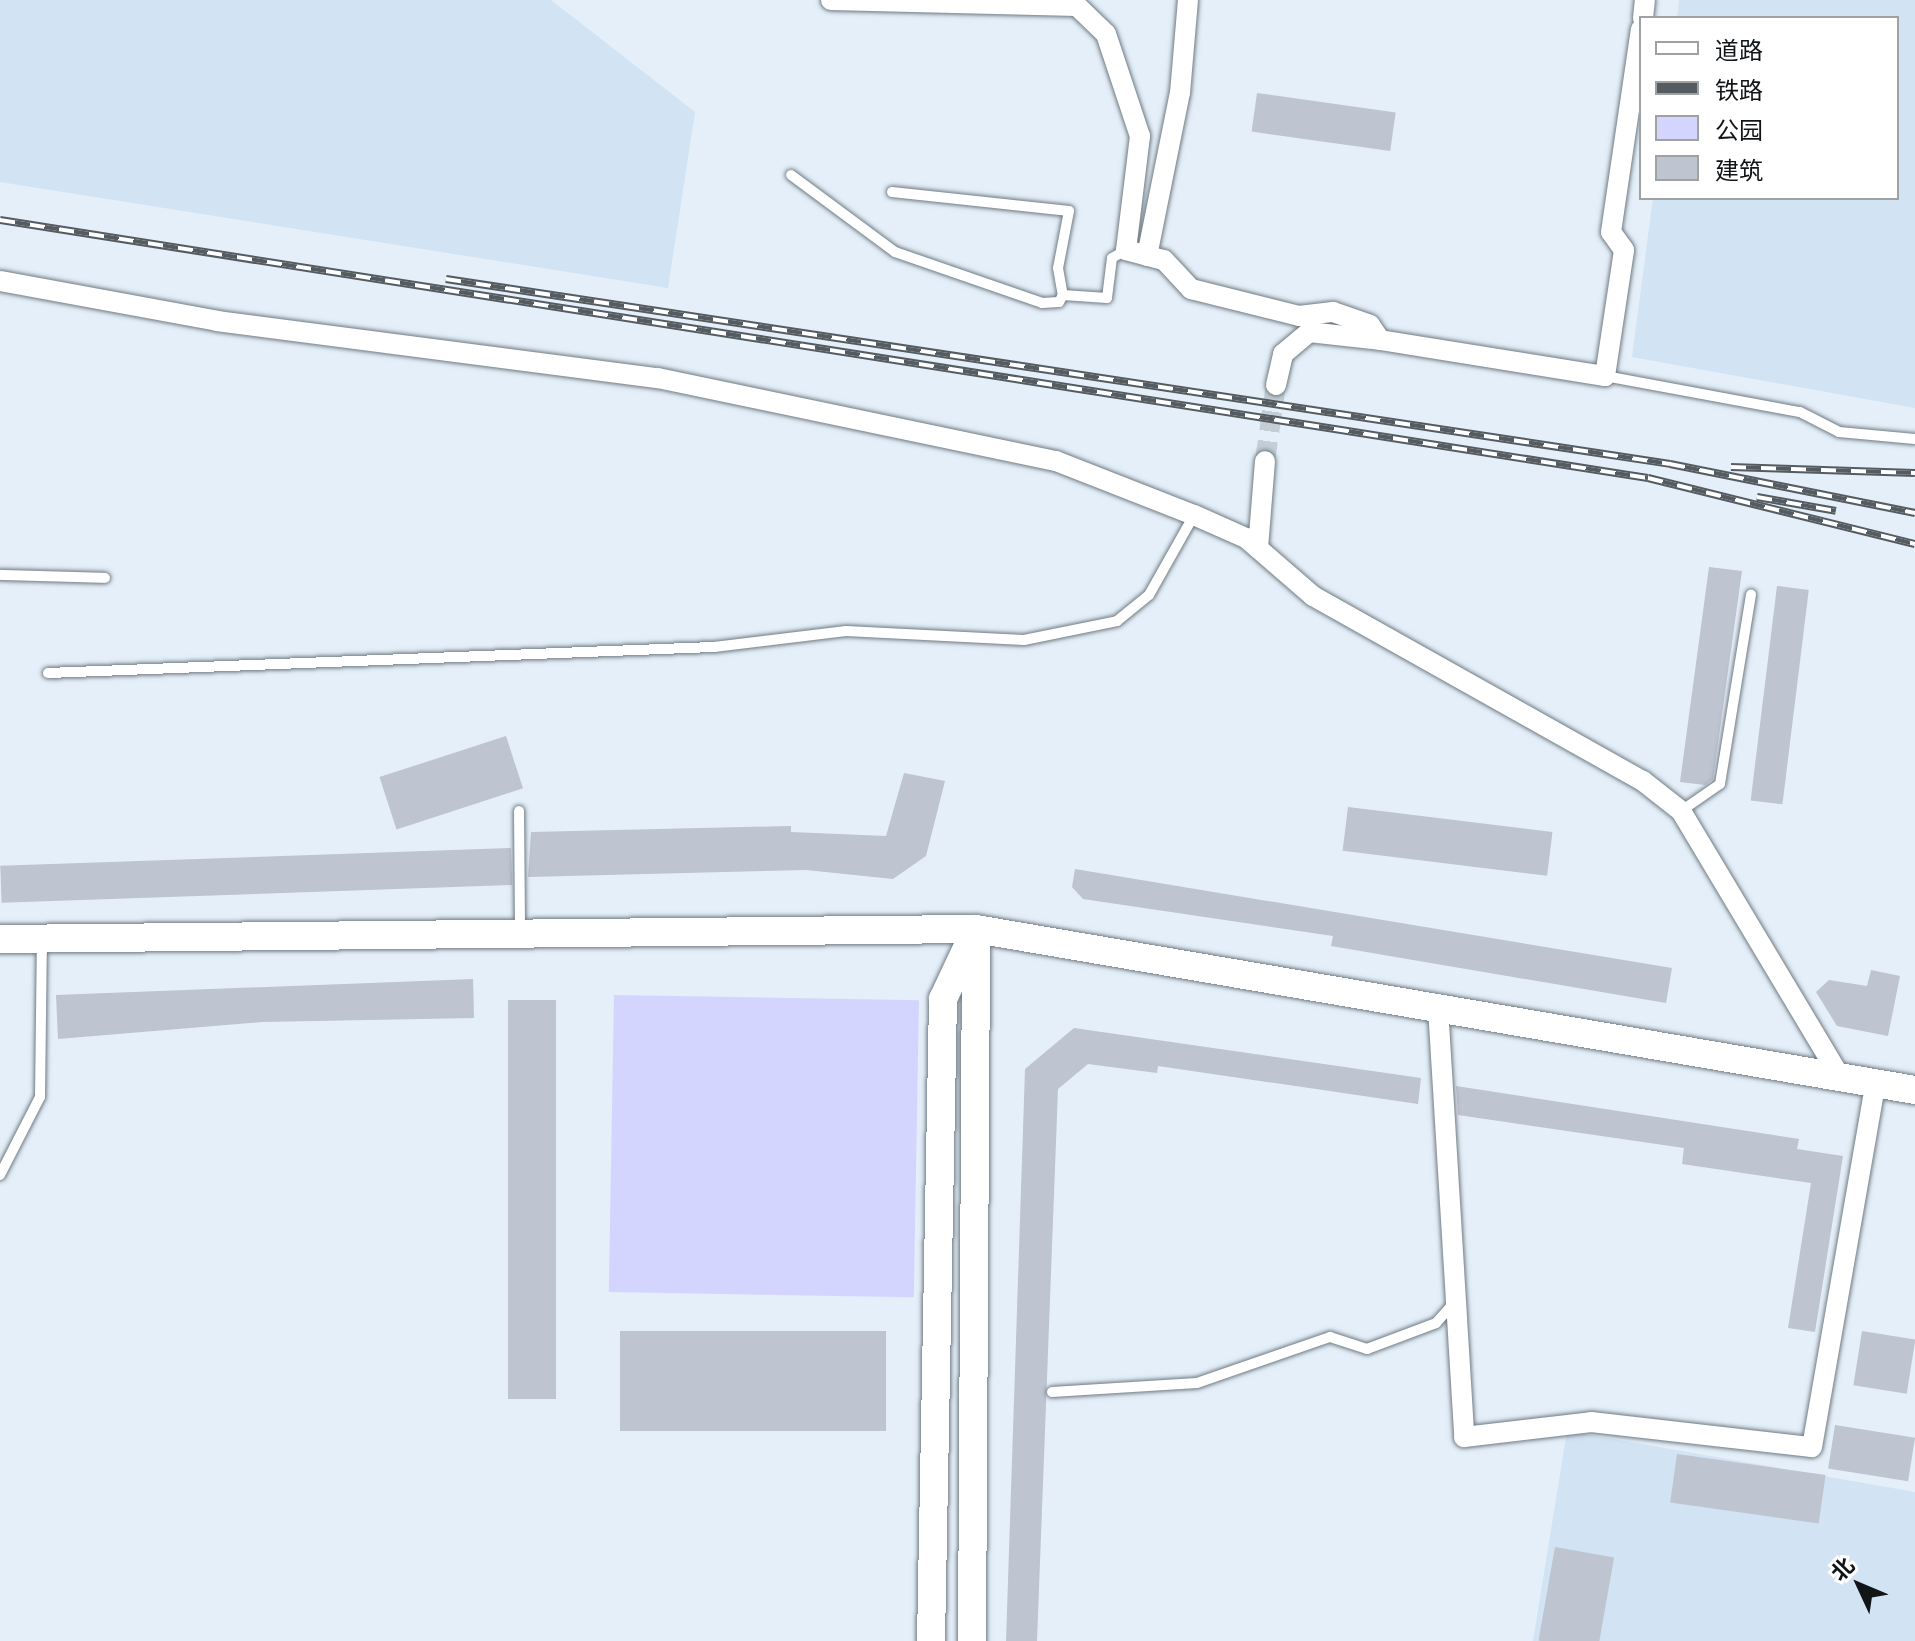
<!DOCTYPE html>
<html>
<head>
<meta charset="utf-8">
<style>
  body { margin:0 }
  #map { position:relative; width:1915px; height:1641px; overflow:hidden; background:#e4eff9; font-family:"Noto Serif","Noto Sans SC",serif }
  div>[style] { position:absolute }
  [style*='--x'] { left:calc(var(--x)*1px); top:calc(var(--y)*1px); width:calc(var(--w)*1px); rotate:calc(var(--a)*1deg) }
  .built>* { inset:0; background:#d2e3f3 }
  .green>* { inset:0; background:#d3d5fe; transform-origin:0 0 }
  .building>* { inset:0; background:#bec4d0; transform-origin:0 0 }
  .street-tunnel>* { height:20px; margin-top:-10px; transform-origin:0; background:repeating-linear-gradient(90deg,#c4ced7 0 20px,transparent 0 30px) }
  .roads { filter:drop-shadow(0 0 2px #707b83) drop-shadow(0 0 2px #707b83) }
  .lane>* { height:10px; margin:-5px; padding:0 5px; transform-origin:5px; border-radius:5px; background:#fff }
  .street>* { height:20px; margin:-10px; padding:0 10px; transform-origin:10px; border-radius:10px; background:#fff }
  .secondary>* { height:28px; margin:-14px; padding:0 14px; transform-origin:14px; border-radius:14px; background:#fff }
  .rail>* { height:8px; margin-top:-4px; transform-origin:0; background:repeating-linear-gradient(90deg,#fff 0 15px,#555c61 0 30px); box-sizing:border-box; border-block:2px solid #555c61 }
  span { translate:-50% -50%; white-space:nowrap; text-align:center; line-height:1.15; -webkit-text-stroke:6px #fff; paint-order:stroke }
  .legend { position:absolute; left:1639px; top:16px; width:260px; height:184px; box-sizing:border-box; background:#fff; border:2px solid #a0a1a3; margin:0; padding:10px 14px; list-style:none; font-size:24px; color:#111518 }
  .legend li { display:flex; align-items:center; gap:16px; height:40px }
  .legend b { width:40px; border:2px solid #a0a1a3 }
  .north { position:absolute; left:1819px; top:1545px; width:80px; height:80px; -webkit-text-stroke:6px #fff; paint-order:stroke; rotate:314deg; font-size:22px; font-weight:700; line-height:32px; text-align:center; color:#111518 }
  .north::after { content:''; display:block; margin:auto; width:28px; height:36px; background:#111518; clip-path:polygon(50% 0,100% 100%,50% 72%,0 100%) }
</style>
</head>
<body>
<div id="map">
  <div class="built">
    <i style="clip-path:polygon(0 0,551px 0,695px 112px,668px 288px,0 182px)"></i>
    <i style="clip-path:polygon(1679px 0,1915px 0,1915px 408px,1632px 357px,1653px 198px,1897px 198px,1897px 18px,1677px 18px)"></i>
    <i style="clip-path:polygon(1567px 1431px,1915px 1492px,1915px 1641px,1533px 1641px)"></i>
  </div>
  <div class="green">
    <i style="left:614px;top:995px;width:305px;height:297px;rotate:1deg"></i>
  </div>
  <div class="building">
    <i style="left:1257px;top:93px;width:140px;height:39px;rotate:8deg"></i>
    <i style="clip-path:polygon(1709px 567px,1742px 571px,1713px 779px,1705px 785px,1680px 782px)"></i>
    <i style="left:1777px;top:586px;width:32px;height:216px;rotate:7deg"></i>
    <i style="left:506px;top:736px;width:55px;height:133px;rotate:72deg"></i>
    <i style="clip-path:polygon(904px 773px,945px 781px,926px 856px,893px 879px,806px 870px,528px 877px,531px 832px,791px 826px,791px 832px,886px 836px)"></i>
    <i style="left:1348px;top:807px;width:206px;height:44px;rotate:7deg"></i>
    <i style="left:511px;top:848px;width:37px;height:511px;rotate:88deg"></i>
    <i style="clip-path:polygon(1075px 869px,1672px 968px,1666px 1003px,1331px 946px,1333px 936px,1083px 899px,1072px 887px)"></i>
    <i style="clip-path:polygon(1871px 970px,1900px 976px,1888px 1036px,1837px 1026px,1816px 992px,1829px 980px,1867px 986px)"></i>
    <i style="clip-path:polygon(473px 979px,474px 1018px,262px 1022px,58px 1039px,56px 995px)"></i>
    <i style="left:508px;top:1000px;width:48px;height:399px"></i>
    <i style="clip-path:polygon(1074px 1028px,1421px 1078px,1418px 1104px,1158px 1066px,1157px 1073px,1088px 1064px,1058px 1089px,1037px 1641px,1006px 1641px,1025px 1069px)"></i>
    <i style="clip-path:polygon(1456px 1086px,1799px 1139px,1797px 1149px,1843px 1156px,1815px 1332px,1788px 1328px,1811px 1183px,1682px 1164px,1684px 1148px,1458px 1115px)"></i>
    <i style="left:620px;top:1331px;width:266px;height:100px"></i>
    <i style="left:1862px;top:1331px;width:54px;height:55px;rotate:9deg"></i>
    <i style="left:1835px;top:1425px;width:81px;height:44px;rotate:9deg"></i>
    <i style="left:1677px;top:1454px;width:150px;height:49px;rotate:8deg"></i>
    <i style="left:1555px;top:1547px;width:60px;height:95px;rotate:10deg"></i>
  </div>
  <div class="street-tunnel">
    <i style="--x:1265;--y:461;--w:77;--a:-81.8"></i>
  </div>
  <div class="roads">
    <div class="lane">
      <i style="--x:791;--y:175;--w:129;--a:36.5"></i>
      <i style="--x:895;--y:252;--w:156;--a:19.1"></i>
      <i style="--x:1042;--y:303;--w:17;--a:-3"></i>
      <i style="--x:1059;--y:302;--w:8;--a:-60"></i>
      <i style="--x:892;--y:192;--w:178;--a:6.1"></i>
      <i style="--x:1069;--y:211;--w:58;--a:100.9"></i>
      <i style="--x:1058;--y:268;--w:27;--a:80"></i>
      <i style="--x:1063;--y:295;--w:44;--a:3.9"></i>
      <i style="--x:1107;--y:298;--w:40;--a:-82.9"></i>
      <i style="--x:1112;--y:258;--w:16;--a:-30"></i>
      <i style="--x:1605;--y:376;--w:198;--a:10.5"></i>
      <i style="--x:1800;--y:412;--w:44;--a:27.1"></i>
      <i style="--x:1839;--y:432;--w:76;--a:5.3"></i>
      <i style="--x:0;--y:575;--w:105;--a:1.6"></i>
      <i style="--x:48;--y:673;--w:667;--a:-2.24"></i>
      <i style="--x:714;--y:647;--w:133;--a:-6.9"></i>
      <i style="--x:846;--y:631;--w:178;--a:2.9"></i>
      <i style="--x:1024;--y:640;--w:95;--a:-11.5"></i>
      <i style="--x:1117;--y:621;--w:41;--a:-39.1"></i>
      <i style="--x:1149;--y:595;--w:92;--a:-60.6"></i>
      <i style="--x:519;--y:811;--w:121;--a:89.5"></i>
      <i style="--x:1681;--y:811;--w:47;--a:-34.7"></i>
      <i style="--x:1720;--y:784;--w:192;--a:-80.7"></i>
      <i style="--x:0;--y:1175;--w:88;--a:-62.9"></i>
      <i style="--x:40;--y:1097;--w:156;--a:-89.3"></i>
      <i style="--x:1052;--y:1392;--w:145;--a:-3.6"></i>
      <i style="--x:1197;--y:1383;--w:141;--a:-19.1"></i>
      <i style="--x:1330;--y:1337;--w:39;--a:18"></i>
      <i style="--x:1367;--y:1349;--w:74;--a:-20.6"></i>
      <i style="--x:1436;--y:1323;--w:27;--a:-48"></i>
    </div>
    <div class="street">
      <i style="--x:831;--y:0;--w:246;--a:1.4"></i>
      <i style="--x:1077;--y:6;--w:40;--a:44"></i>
      <i style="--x:1106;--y:34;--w:108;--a:71.6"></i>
      <i style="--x:1140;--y:136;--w:115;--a:97"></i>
      <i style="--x:1126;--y:250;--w:39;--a:15"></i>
      <i style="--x:1164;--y:260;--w:40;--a:47"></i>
      <i style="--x:1191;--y:289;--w:111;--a:14"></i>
      <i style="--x:1299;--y:316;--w:34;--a:-7"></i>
      <i style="--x:1333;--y:312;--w:39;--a:19"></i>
      <i style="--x:1370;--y:325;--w:18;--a:56"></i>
      <i style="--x:1380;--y:340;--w:228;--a:9.1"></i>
      <i style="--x:1605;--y:376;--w:127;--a:-81.4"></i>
      <i style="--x:1624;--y:250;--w:22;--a:-126"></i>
      <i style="--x:1611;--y:232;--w:205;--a:-81.6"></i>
      <i style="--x:1643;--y:18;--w:18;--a:-84"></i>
      <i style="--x:1147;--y:256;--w:166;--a:-78.6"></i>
      <i style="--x:1180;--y:93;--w:93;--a:-85.1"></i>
      <i style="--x:0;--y:281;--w:221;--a:10.4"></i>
      <i style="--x:217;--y:321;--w:445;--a:7.4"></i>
      <i style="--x:658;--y:378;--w:407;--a:11.8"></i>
      <i style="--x:1056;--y:461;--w:148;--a:21.4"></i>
      <i style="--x:1194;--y:515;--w:57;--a:23.9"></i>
      <i style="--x:1246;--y:538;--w:89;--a:40.9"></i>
      <i style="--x:1313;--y:596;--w:378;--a:29.3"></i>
      <i style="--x:1643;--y:781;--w:48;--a:38.3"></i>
      <i style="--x:1681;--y:811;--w:308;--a:59.1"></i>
      <i style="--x:1276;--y:385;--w:32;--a:-77"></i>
      <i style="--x:1283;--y:354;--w:34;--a:-40"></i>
      <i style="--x:1309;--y:332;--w:71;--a:6.4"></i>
      <i style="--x:1258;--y:548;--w:87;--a:-85.4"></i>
      <i style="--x:1438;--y:1007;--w:431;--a:86.5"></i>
      <i style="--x:1464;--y:1437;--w:128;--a:-6.7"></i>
      <i style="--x:1591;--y:1422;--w:222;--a:6.5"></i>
      <i style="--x:1812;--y:1447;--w:371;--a:-80.1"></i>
    </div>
    <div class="secondary">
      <i style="--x:0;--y:939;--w:976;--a:-0.59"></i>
      <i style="--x:976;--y:929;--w:953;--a:9.73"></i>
      <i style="--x:931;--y:1641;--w:642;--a:-88.93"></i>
      <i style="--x:943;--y:999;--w:77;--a:-64.8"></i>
      <i style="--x:972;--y:1641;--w:703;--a:-89.67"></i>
    </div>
  </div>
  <div class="rail">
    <i style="--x:0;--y:220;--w:1668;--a:8.9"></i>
    <i style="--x:1648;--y:478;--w:275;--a:13.9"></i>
    <i style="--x:446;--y:279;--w:1238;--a:8.59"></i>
    <i style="--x:1670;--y:464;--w:250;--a:11.3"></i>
    <i style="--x:1731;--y:467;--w:184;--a:1.9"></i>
    <i style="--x:1757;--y:497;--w:80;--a:10"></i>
  </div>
  <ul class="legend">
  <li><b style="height:10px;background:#fff"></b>道路</li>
  <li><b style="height:10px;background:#555c61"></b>铁路</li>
  <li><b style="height:22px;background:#d3d5fe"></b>公园</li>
  <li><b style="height:22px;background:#bec4d0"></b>建筑</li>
  </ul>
  <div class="north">北</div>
</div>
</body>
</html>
